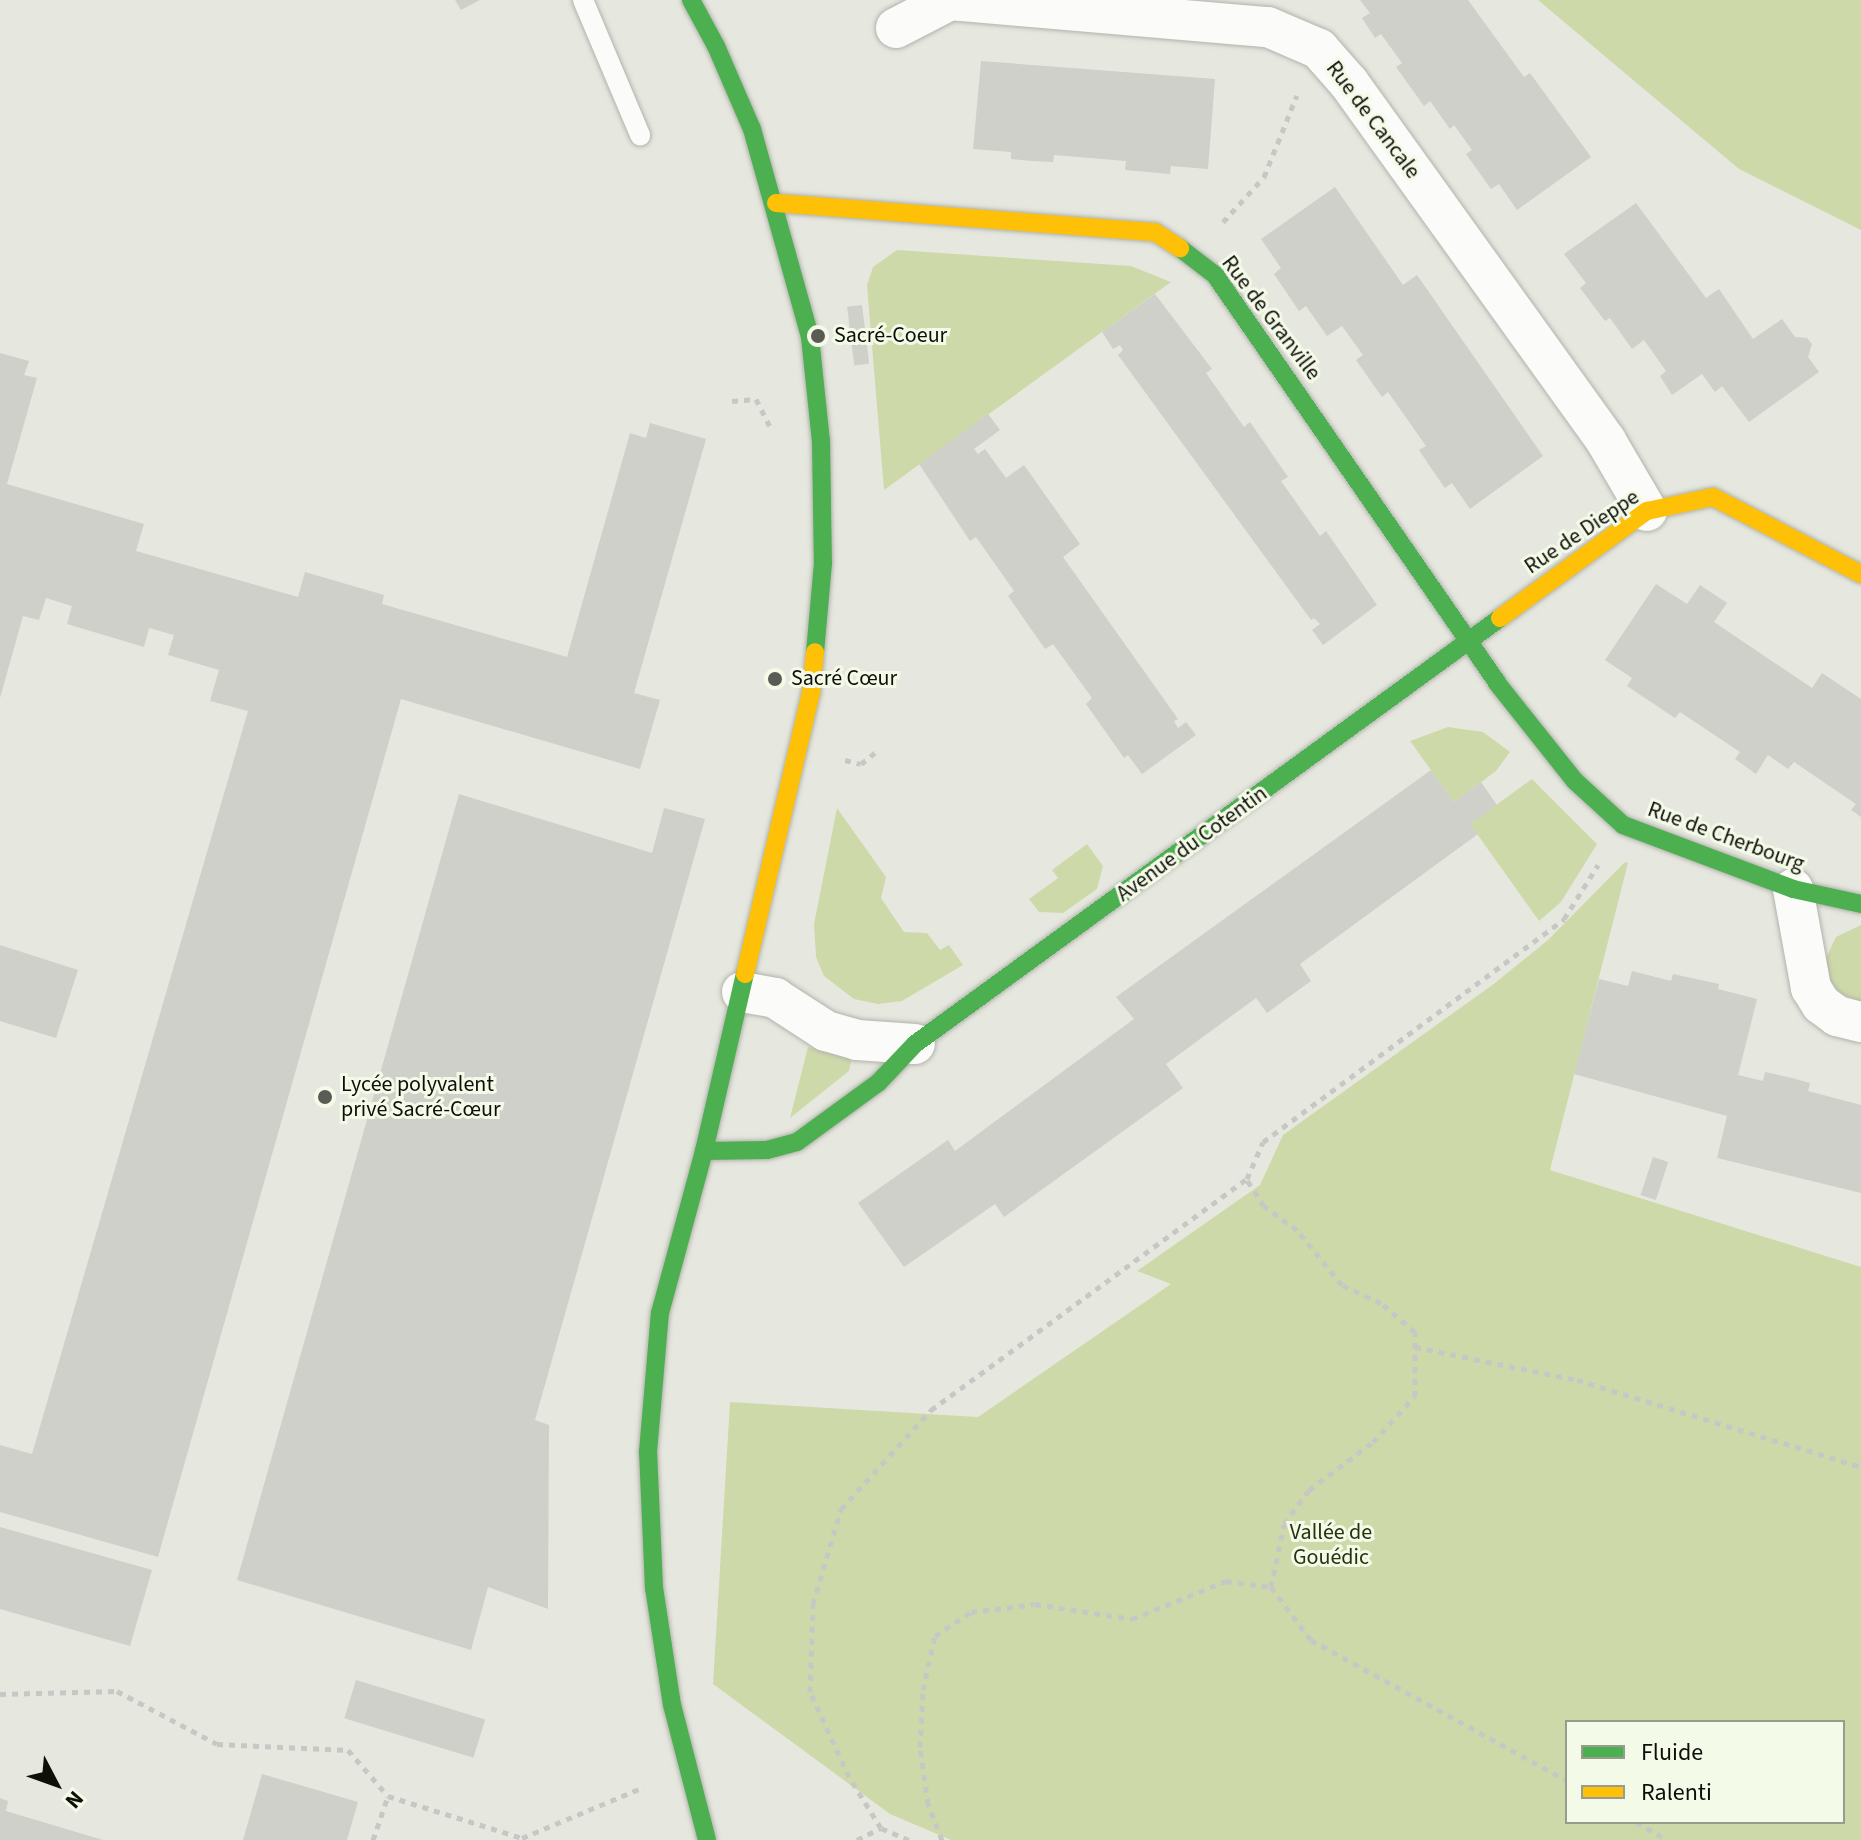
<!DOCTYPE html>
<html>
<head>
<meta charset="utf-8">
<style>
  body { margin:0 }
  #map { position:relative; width:1861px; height:1840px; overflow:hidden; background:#e6e8df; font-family:"Source Sans 3",sans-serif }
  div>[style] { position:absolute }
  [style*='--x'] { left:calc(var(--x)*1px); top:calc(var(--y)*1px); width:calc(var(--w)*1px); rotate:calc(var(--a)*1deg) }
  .green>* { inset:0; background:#ced9aa }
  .building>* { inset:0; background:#ced0c9; transform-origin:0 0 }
  .path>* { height:5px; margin-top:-2.5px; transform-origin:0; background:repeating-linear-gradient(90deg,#c7c7c5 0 6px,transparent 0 12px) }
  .roads { filter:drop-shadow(0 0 2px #b1b3ac) drop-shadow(0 0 2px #b1b3ac) }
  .lane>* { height:20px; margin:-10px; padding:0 10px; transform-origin:10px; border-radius:10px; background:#fbfcfa }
  .street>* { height:40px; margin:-20px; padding:0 20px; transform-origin:20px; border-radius:20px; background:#fbfcfa }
  .fast>* { height:18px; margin:-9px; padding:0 9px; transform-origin:9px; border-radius:9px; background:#4caf50 }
  .slow>* { height:18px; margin:-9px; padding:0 9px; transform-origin:9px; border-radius:9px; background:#ffc107 }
  .dots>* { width:22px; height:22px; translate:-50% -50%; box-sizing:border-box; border:4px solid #f4fae8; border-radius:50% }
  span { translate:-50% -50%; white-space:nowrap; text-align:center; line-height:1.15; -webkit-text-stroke:6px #f4fae8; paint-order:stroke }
  .street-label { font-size:22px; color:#0e0f09 }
  .poi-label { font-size:22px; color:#0e0f09 }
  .left { translate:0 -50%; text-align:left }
  .park-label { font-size:22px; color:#2a310e }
  .legend { position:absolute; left:1565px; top:1720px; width:280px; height:104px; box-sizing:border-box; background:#f4fae8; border:2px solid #989c8f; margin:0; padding:10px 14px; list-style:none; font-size:24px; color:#0e0f09 }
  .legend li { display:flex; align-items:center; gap:16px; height:40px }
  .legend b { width:40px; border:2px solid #989c8f }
  .north { position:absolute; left:16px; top:1744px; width:80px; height:80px; -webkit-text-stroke:6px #f4fae8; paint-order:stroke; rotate:131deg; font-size:22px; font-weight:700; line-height:32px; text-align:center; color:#0e0f09 }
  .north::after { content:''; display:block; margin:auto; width:28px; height:36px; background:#0e0f09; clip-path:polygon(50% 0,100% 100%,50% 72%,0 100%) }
</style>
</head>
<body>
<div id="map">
  <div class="green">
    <i style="clip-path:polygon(1538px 0,1861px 0,1861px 230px,1739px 169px)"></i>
    <i style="clip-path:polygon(897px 250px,1131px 266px,1171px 282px,884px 490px,867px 285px,873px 267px)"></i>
    <i style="clip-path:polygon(1448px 727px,1483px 732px,1510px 752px,1496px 771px,1454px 802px,1410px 741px)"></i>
    <i style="clip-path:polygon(1532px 779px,1597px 844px,1561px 902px,1539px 921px,1470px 824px)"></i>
    <i style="clip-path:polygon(837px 808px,886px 877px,881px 898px,904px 932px,927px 933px,940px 950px,949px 945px,963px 965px,902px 1001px,878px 1004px,854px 999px,824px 976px,816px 957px,814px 924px)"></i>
    <i style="clip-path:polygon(1087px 844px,1103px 866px,1097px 889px,1063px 913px,1039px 912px,1029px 899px,1058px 878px,1052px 870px)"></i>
    <i style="clip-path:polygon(evenodd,1625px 862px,1628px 863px,1550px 1170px,1861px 1267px,1861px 1840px,951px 1840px,890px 1814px,713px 1684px,730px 1402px,978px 1417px,1171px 1284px,1137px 1271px,1260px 1185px,1283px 1135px,1495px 983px,1548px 940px,1625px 862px,1567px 1722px,1843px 1722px,1843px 1822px,1567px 1822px,1567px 1722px)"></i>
    <i style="clip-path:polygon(1861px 925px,1861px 1002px,1839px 993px,1831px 983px,1825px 960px,1836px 937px)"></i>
    <i style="clip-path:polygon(808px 1047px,852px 1057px,849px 1071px,790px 1118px)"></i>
  </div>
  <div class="building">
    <i style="clip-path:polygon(455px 0,480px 0,461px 10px)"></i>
    <i style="clip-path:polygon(1360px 0,1468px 0,1524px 77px,1530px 73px,1591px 157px,1517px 210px,1499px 184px,1491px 189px,1466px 154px,1472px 150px,1454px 125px,1450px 129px,1430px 101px,1424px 106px,1396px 67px,1402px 63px,1381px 34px,1375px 38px,1362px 18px,1370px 13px)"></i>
    <i style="clip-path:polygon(981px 61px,1215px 79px,1208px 169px,1171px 166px,1170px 174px,1125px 170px,1126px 161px,1054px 155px,1053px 162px,1032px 161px,1011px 159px,1011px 152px,973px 149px)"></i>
    <i style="clip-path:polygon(1335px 187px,1403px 285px,1417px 275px,1543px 456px,1470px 509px,1452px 483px,1445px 488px,1433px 471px,1419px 450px,1426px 446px,1388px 392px,1382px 397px,1370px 380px,1356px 360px,1363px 355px,1342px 326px,1327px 336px,1306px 306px,1299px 311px,1274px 274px,1281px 268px,1261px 239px)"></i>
    <i style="clip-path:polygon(1636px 203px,1706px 298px,1719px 289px,1753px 339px,1782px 319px,1795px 337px,1807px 338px,1812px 344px,1808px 357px,1819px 372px,1749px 422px,1722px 386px,1715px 392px,1702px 374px,1672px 395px,1660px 376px,1666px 371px,1644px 340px,1632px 349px,1610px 318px,1605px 321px,1580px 288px,1586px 283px,1564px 254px)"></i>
    <i style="clip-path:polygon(1155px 294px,1212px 369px,1206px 373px,1244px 427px,1250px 422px,1288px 477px,1281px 481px,1320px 536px,1326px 531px,1377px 605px,1323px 645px,1312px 630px,1320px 624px,1314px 618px,1311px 620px,1118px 355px,1123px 350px,1120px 345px,1113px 349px,1102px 332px)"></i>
    <i style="left:862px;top:305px;width:59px;height:15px;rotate:83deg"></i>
    <i style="clip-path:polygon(0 353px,29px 361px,24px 375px,37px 378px,7px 484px,144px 524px,136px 551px,298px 597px,305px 572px,384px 595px,382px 604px,567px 657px,630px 433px,646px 438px,650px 423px,706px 439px,634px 693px,660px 700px,640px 769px,401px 699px,158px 1557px,0 1512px,0 1445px,32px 1454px,248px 711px,210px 701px,219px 670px,168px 655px,174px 635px,149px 628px,144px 647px,67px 624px,72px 606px,46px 598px,39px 620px,23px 616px,0 698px)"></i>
    <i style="clip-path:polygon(988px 414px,1000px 430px,974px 449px,978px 454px,985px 449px,1006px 478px,1024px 465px,1080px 544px,1063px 557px,1178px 719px,1174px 721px,1178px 728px,1186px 722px,1196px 735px,1142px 774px,1128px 755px,1124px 758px,1086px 704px,1092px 698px,1053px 644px,1045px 649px,1008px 596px,1014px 591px,976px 537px,970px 541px,919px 464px)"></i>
    <i style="clip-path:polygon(1656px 584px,1687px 604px,1700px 585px,1727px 603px,1714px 622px,1812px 688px,1822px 673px,1861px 699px,1861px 817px,1851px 810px,1856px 804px,1794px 762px,1788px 769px,1768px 755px,1756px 774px,1735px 759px,1740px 752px,1680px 712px,1675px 718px,1627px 686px,1632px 678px,1605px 660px)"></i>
    <i style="clip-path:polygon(1431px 770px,1454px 802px,1481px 782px,1497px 805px,1470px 824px,1478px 834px,1300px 964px,1311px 981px,1267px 1013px,1256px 998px,1166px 1064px,1183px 1088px,1004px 1217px,995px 1204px,904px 1267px,858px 1203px,948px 1140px,955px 1151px,1134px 1019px,1116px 997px)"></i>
    <i style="clip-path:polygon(459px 794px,652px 853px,664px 808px,705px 819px,535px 1420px,549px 1425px,548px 1609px,488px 1587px,471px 1650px,237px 1580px)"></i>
    <i style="clip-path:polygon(0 945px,78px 970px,56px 1038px,0 1021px)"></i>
    <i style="clip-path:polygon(1632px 971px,1671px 981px,1673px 974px,1719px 984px,1718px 989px,1757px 999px,1738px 1075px,1763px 1081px,1765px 1072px,1792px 1078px,1810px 1083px,1808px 1091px,1861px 1105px,1861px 1193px,1717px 1158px,1727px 1116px,1574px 1074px,1599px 979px,1628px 986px)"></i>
    <i style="left:1653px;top:1157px;width:16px;height:40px;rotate:18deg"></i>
    <i style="clip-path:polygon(0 1527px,152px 1570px,130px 1646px,0 1609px)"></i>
    <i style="left:356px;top:1680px;width:135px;height:40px;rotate:17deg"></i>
    <i style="clip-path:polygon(262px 1774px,358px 1802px,347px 1840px,243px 1840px)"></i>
    <i style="clip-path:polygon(0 1798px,8px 1801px,6px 1811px,103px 1840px,0 1840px)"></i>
  </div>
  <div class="path">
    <i style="--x:1223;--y:222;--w:61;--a:-47.7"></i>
    <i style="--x:1264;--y:177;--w:88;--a:-68.1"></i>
    <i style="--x:732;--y:401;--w:24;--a:-5"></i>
    <i style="--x:756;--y:399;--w:31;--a:63"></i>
    <i style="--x:845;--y:760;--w:16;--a:14"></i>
    <i style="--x:861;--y:764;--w:22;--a:-39"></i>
    <i style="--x:1415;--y:1347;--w:165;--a:11.5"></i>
    <i style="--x:1577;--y:1380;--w:297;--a:17"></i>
    <i style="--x:1271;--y:1587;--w:66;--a:53"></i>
    <i style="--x:1311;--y:1640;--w:292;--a:28.8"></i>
    <i style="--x:0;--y:1694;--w:117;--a:-1.5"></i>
    <i style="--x:117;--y:1691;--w:113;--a:27.9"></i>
    <i style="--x:217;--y:1744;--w:131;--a:2.6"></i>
    <i style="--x:348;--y:1750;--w:61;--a:49"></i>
    <i style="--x:388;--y:1796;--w:140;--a:17.4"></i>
    <i style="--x:522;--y:1838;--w:132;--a:-22.7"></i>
    <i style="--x:1636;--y:1822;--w:36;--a:30"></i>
    <i style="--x:373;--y:1840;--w:46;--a:-71.2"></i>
    <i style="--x:857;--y:1840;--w:27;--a:-27"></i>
    <i style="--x:909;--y:1840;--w:30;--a:-157"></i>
    <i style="--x:881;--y:1828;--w:60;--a:-122.1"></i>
    <i style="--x:849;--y:1777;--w:94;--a:-114.6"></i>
    <i style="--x:810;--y:1692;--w:88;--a:-88"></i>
    <i style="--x:813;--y:1604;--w:99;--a:-73.6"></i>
    <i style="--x:841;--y:1509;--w:134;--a:-47.7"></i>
    <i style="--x:931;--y:1410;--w:391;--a:-36.2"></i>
    <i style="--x:1247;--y:1179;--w:40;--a:-66.6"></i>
    <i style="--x:1263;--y:1142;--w:375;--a:-36.5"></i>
    <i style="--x:1564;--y:919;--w:64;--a:-57.8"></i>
    <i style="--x:942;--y:1840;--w:39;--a:-111"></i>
    <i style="--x:928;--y:1804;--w:58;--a:-98"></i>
    <i style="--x:920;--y:1747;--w:57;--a:-87"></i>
    <i style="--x:923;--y:1690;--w:55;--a:-77.5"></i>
    <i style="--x:935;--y:1636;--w:43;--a:-33.7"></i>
    <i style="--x:971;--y:1612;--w:64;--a:-7.1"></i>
    <i style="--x:1035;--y:1604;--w:98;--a:8.8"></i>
    <i style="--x:1132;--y:1619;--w:101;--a:-22"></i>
    <i style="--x:1226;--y:1581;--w:45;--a:7.6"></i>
    <i style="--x:1271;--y:1587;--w:64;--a:-78.3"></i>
    <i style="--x:1284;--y:1524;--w:42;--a:-53.7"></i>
    <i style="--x:1309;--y:1490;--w:80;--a:-36.9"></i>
    <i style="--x:1373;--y:1442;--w:62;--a:-47.6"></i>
    <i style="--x:1415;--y:1396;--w:64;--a:-90"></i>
    <i style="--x:1415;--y:1332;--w:45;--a:-139.5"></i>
    <i style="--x:1381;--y:1303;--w:43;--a:-155.2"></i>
    <i style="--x:1342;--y:1285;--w:71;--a:-129.3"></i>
    <i style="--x:1297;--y:1230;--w:41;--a:-144"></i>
    <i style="--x:1264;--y:1206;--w:31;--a:-123"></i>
  </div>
  <div class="roads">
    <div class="lane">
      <i style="--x:583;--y:0;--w:147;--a:67.1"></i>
    </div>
    <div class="street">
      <i style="--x:896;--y:28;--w:61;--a:-27.4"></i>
      <i style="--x:950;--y:0;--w:319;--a:4.9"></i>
      <i style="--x:1268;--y:27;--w:56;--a:23.3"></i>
      <i style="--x:1319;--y:49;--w:45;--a:48.6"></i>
      <i style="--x:1349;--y:83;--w:441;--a:54.3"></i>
      <i style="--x:1606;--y:441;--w:81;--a:59.6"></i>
      <i style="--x:1793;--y:889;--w:101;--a:79.7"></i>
      <i style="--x:1811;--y:988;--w:19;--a:58"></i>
      <i style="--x:1821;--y:1004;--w:20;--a:37"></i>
      <i style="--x:1837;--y:1016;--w:25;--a:14"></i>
      <i style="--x:742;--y:992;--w:34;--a:10"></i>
      <i style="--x:775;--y:998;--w:61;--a:32.9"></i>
      <i style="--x:826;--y:1031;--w:32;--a:16"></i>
      <i style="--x:857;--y:1040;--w:58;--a:3.9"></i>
    </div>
    <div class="fast">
      <i style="--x:691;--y:0;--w:52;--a:61.5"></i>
      <i style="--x:716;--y:46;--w:90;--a:66.6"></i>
      <i style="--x:752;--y:129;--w:216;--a:74.4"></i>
      <i style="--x:810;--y:337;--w:105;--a:84"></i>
      <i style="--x:821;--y:441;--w:122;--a:89.1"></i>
      <i style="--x:823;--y:563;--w:89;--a:95.1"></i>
      <i style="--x:1180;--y:248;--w:44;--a:37.6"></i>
      <i style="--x:1215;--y:275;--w:496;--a:55.3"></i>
      <i style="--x:1497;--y:683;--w:125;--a:51.5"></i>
      <i style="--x:1575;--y:781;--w:65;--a:42.5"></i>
      <i style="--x:1623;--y:825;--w:182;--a:20.6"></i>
      <i style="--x:1793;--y:889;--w:70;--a:12.4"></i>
      <i style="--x:704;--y:1151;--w:63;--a:-0.9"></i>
      <i style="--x:767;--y:1150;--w:31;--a:-15"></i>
      <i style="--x:797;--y:1142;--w:100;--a:-36.1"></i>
      <i style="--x:878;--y:1083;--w:54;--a:-46.5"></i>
      <i style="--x:915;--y:1044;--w:724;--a:-36.06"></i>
      <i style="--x:707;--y:1840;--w:139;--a:-104.5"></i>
      <i style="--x:672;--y:1705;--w:118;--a:-98.7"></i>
      <i style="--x:654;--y:1588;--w:136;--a:-92.5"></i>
      <i style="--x:648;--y:1452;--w:140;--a:-85.1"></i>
      <i style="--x:660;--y:1313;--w:168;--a:-74.8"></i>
      <i style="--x:704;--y:1151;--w:182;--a:-77"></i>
    </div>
    <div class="slow">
      <i style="--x:776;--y:203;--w:380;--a:4.4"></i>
      <i style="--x:1155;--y:232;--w:30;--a:33"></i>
      <i style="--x:1500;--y:618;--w:182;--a:-36.1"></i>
      <i style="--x:1647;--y:511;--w:67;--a:-12"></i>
      <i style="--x:1713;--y:497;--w:167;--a:27.5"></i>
      <i style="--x:745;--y:974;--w:289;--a:-76.8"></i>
      <i style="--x:811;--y:693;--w:41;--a:-84.4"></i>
    </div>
  </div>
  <div class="dots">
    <i style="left:818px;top:336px;background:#5a5b54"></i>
    <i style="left:775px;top:679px;background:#5a5b54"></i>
    <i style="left:325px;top:1097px;background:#5a5b54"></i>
  </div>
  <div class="street-label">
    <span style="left:1373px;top:120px;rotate:53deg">Rue de Cancale</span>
    <span style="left:1271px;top:318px;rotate:53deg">Rue de Granville</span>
    <span style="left:1582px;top:532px;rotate:-34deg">Rue de Dieppe</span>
    <span style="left:1726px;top:837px;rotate:20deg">Rue de Cherbourg</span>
    <span style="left:1192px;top:844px;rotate:-36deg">Avenue du Cotentin</span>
  </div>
  <div class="poi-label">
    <span class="left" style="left:834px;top:336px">Sacré-Coeur</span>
    <span class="left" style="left:791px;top:679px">Sacré Cœur</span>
    <span class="left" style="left:341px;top:1097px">Lycée polyvalent<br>privé Sacré-Cœur</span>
  </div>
  <div class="park-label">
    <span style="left:1331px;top:1545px">Vallée de<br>Gouédic</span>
  </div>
  <ul class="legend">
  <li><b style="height:10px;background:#4caf50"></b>Fluide</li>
  <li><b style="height:10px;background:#ffc107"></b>Ralenti</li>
  </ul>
  <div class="north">N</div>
</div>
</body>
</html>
